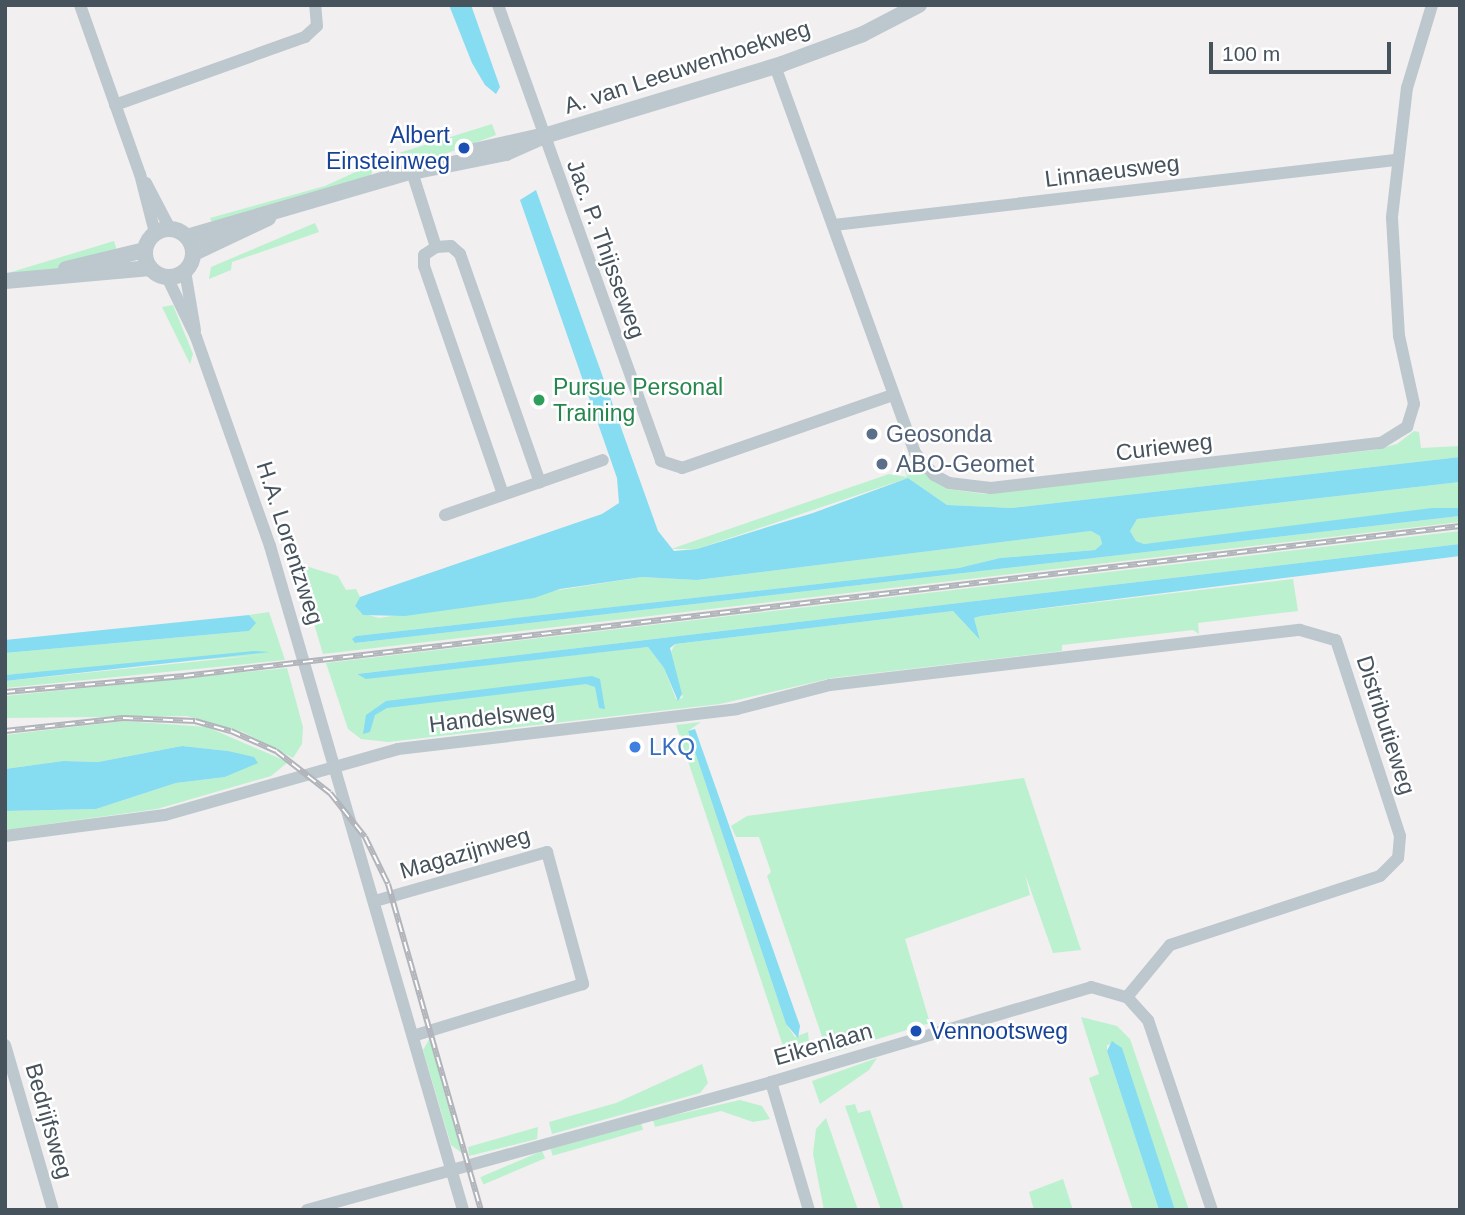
<!DOCTYPE html>
<html>
<head>
<meta charset="utf-8">
<style>
  body { margin:0 }
  #map { position:relative; width:1465px; height:1215px; overflow:hidden; background:#f1efef; font-family:Helvetica,sans-serif }
  div>[style] { position:absolute }
  [style*='--x'] { left:calc(var(--x)*1px); top:calc(var(--y)*1px); width:calc(var(--w)*1px); rotate:calc(var(--a)*1deg) }
  .green>* { inset:0; background:#bbf1cf; transform-origin:0 0 }
  .water>* { inset:0; background:#86dcf0 }
  .minor>* { height:12px; margin:-6px; padding:0 6px; transform-origin:6px; border-radius:6px; background:#bcc7ce }
  .tertiary>* { height:16px; margin:-8px; padding:0 8px; transform-origin:8px; border-radius:8px; background:#bcc7ce }
  .tertiary>.ring { margin:-8px; padding:0; box-sizing:content-box; background:none; border:16px solid #bcc7ce; border-radius:50% }
  .rail>* { height:6px; margin-top:-3px; transform-origin:0; background:repeating-linear-gradient(90deg,#fff 0 10px,#b1b4ba 0 20px); box-sizing:border-box; border-block:2px solid #b1b4ba }
  .dots>* { width:19px; height:19px; translate:-50% -50%; box-sizing:border-box; border:4px solid #fff; border-radius:50% }
  span { translate:-50% -50%; white-space:nowrap; text-align:center; line-height:1.15; -webkit-text-stroke:5px #fff; paint-order:stroke }
  .street-label { font-size:23px; color:#46535d }
  .transit-label { font-size:23px; color:#164399 }
  .right { translate:-100% -50%; text-align:right }
  .left { translate:0 -50%; text-align:left }
  .leisure-label { font-size:23px; color:#27864d }
  .service-label { font-size:23px; color:#4e5e75 }
  .shop-label { font-size:23px; color:#366cbe }
  .frame { position:absolute; inset:0; border:7px solid #46535d; pointer-events:none }
  .scale { position:absolute; left:1209px; top:42px; width:182px; height:32px; box-sizing:border-box; border:4px solid #46535d; border-top:0; padding-left:9px; font-size:21px; line-height:24px; white-space:nowrap; color:#46535d; -webkit-text-stroke:5px #fff; paint-order:stroke }
</style>
</head>
<body>
<div id="map">
  <div class="green">
    <i style="clip-path:polygon(492px 124px,496px 135px,415px 165px,405px 163px,399px 153px)"></i>
    <i style="clip-path:polygon(373px 164px,371px 177px,213px 225px,210px 218px,325px 186px)"></i>
    <i style="clip-path:polygon(315px 223px,319px 232px,232px 262px,231px 270px,209px 279px,211px 267px)"></i>
    <i style="clip-path:polygon(114px 241px,118px 254px,57px 269px,5px 274px)"></i>
    <i style="clip-path:polygon(173px 305px,193px 354px,190px 364px,162px 307px)"></i>
    <i style="clip-path:polygon(1414px 431px,1419px 432px,1421px 448px,1460px 446px,1460px 457px,1012px 508px,947px 505px,908px 478px,697px 549px,671px 549px,889px 474px,907px 477px,900px 457px,904px 456px,947px 489px,985px 494px,1374px 450px,1397px 444px)"></i>
    <i style="clip-path:polygon(1460px 482px,1460px 508px,1144px 544px,1136px 541px,1130px 531px,1137px 519px)"></i>
    <i style="clip-path:polygon(1460px 516px,1460px 522px,323px 654px,296px 563px,338px 576px,346px 590px,356px 589px,360px 597px,355px 606px,361px 613px,379px 618px,642px 577px,697px 580px,1091px 531px,1100px 536px,1102px 544px,1095px 550px,1000px 558px,960px 568px,356px 636px,355px 643px)"></i>
    <i style="clip-path:polygon(1460px 531px,1460px 544px,357px 674px,366px 678px,648px 647px,664px 668px,676px 699px,683px 698px,670px 654px,675px 644px,953px 611px,980px 640px,974px 618px,981px 616px,1293px 579px,1298px 611px,1198px 623px,1199px 634px,1193px 630px,1062px 645px,1062px 651px,832px 678px,720px 704px,388px 742px,361px 739px,348px 729px,326px 663px)"></i>
    <i style="clip-path:polygon(269px 612px,285px 660px,5px 688px,5px 681px,262px 655px,5px 675px,5px 653px,249px 631px,254px 621px,249px 615px)"></i>
    <i style="clip-path:polygon(287px 668px,303px 727px,302px 744px,293px 758px,243px 732px,187px 716px,5px 718px,5px 696px)"></i>
    <i style="clip-path:polygon(124px 721px,207px 727px,288px 762px,271px 776px,157px 809px,5px 830px,5px 811px,96px 809px,176px 783px,225px 777px,258px 762px,228px 751px,182px 746px,98px 762px,63px 761px,5px 769px,5px 735px)"></i>
    <i style="clip-path:polygon(701px 722px,688px 731px,786px 1024px,795px 1037px,808px 1032px,810px 1055px,797px 1058px,783px 1046px,676px 725px)"></i>
    <i style="clip-path:polygon(1024px 778px,1081px 950px,1053px 953px,1025px 874px,1030px 895px,905px 939px,930px 1023px,828px 1054px,767px 876px,771px 872px,759px 837px,736px 837px,731px 826px,747px 816px)"></i>
    <i style="clip-path:polygon(1081px 1017px,1117px 1026px,1130px 1039px,1189px 1210px,1175px 1210px,1116px 1043px,1107px 1045px,1107px 1051px,1159px 1210px,1133px 1210px,1089px 1078px,1099px 1074px)"></i>
    <i style="clip-path:polygon(430px 1038px,445px 1095px,462px 1153px,451px 1145px,423px 1050px)"></i>
    <i style="clip-path:polygon(877px 1058px,869px 1070px,820px 1104px,812px 1081px)"></i>
    <i style="clip-path:polygon(702px 1064px,708px 1083px,700px 1093px,552px 1134px,549px 1122px,616px 1103px)"></i>
    <i style="clip-path:polygon(740px 1100px,762px 1106px,770px 1119px,753px 1122px,721px 1111px,655px 1127px,653px 1120px)"></i>
    <i style="clip-path:polygon(855px 1104px,858px 1113px,870px 1110px,904px 1210px,881px 1210px,845px 1106px)"></i>
    <i style="clip-path:polygon(826px 1118px,858px 1210px,824px 1210px,813px 1154px,816px 1129px)"></i>
    <i style="left:641px;top:1123px;width:7px;height:94px;rotate:74deg"></i>
    <i style="clip-path:polygon(538px 1127px,537px 1139px,469px 1156px,468px 1147px)"></i>
    <i style="left:542px;top:1151px;width:8px;height:67px;rotate:67deg"></i>
    <i style="clip-path:polygon(1063px 1179px,1073px 1210px,1034px 1210px,1029px 1192px)"></i>
  </div>
  <div class="water">
    <i style="clip-path:polygon(449px 5px,471px 5px,500px 87px,496px 94px,485px 85px,472px 63px)"></i>
    <i style="clip-path:polygon(536px 190px,658px 531px,674px 551px,697px 549px,813px 513px,908px 478px,947px 505px,1012px 508px,1460px 457px,1460px 482px,1137px 519px,1130px 531px,1136px 541px,1144px 544px,1432px 508px,1460px 508px,1460px 516px,355px 643px,352px 639px,356px 636px,959px 568px,1000px 558px,1095px 550px,1102px 544px,1100px 536px,1091px 531px,697px 580px,642px 577px,560px 589px,534px 598px,405px 616px,363px 615px,355px 606px,360px 597px,602px 514px,619px 503px,617px 478px,520px 200px)"></i>
    <i style="clip-path:polygon(1460px 544px,1460px 556px,981px 616px,974px 618px,980px 640px,953px 611px,675px 644px,670px 648px,682px 694px,678px 701px,664px 668px,648px 647px,366px 679px,357px 674px)"></i>
    <i style="clip-path:polygon(249px 615px,256px 623px,249px 631px,5px 653px,5px 640px)"></i>
    <i style="clip-path:polygon(254px 651px,270px 652px,5px 681px,5px 675px)"></i>
    <i style="clip-path:polygon(592px 676px,600px 679px,605px 709px,599px 708px,595px 687px,586px 684px,387px 708px,375px 715px,370px 732px,363px 734px,366px 715px,386px 701px)"></i>
    <i style="clip-path:polygon(695px 729px,800px 1026px,798px 1038px,786px 1024px,688px 731px)"></i>
    <i style="clip-path:polygon(182px 746px,228px 751px,254px 757px,258px 763px,225px 777px,176px 783px,96px 809px,5px 811px,5px 769px,63px 761px,98px 762px)"></i>
    <i style="clip-path:polygon(1112px 1041px,1122px 1048px,1175px 1210px,1159px 1210px,1107px 1051px)"></i>
  </div>
  <div class="minor">
    <i style="--x:80;--y:5;--w:179;--a:70.5"></i>
    <i style="--x:140;--y:174;--w:61;--a:75.7"></i>
    <i style="--x:498;--y:5;--w:484;--a:70.3"></i>
    <i style="--x:661;--y:461;--w:22;--a:18"></i>
    <i style="--x:682;--y:468;--w:223;--a:-19.1"></i>
    <i style="--x:775;--y:66;--w:412;--a:70.1"></i>
    <i style="--x:915;--y:453;--w:29;--a:49"></i>
    <i style="--x:934;--y:475;--w:17;--a:28"></i>
    <i style="--x:949;--y:483;--w:42;--a:6.8"></i>
    <i style="--x:991;--y:488;--w:393;--a:-6.6"></i>
    <i style="--x:1381;--y:443;--w:31;--a:-32"></i>
    <i style="--x:1407;--y:427;--w:24;--a:-73"></i>
    <i style="--x:1414;--y:404;--w:70;--a:-102.4"></i>
    <i style="--x:1399;--y:336;--w:119;--a:-93.4"></i>
    <i style="--x:1392;--y:217;--w:130;--a:-83.4"></i>
    <i style="--x:1407;--y:88;--w:87;--a:-73.2"></i>
    <i style="--x:115;--y:105;--w:202;--a:-19.7"></i>
    <i style="--x:305;--y:37;--w:16;--a:-43"></i>
    <i style="--x:317;--y:26;--w:21;--a:-95"></i>
    <i style="--x:412;--y:172;--w:79;--a:72.3"></i>
    <i style="--x:436;--y:247;--w:14;--a:146"></i>
    <i style="--x:424;--y:255;--w:11;--a:90"></i>
    <i style="--x:424;--y:266;--w:241;--a:70.9"></i>
    <i style="--x:146;--y:183;--w:52;--a:62.4"></i>
    <i style="--x:834;--y:225;--w:565;--a:-6.61"></i>
    <i style="--x:436;--y:247;--w:15;--a:-4"></i>
    <i style="--x:451;--y:246;--w:12;--a:42"></i>
    <i style="--x:460;--y:254;--w:242;--a:70.7"></i>
    <i style="--x:185;--y:271;--w:60;--a:80.4"></i>
    <i style="--x:167;--y:277;--w:67;--a:64.2"></i>
    <i style="--x:196;--y:337;--w:222;--a:70.5"></i>
    <i style="--x:270;--y:546;--w:691;--a:73.79"></i>
    <i style="--x:445;--y:515;--w:167;--a:-19.2"></i>
    <i style="--x:5;--y:836;--w:161;--a:-7.5"></i>
    <i style="--x:165;--y:815;--w:242;--a:-15.8"></i>
    <i style="--x:398;--y:749;--w:341;--a:-6.7"></i>
    <i style="--x:737;--y:709;--w:96;--a:-14.5"></i>
    <i style="--x:830;--y:685;--w:473;--a:-6.7"></i>
    <i style="--x:1300;--y:630;--w:37;--a:16"></i>
    <i style="--x:1336;--y:640;--w:206;--a:71.9"></i>
    <i style="--x:1400;--y:836;--w:22;--a:95"></i>
    <i style="--x:1398;--y:858;--w:25;--a:135"></i>
    <i style="--x:1380;--y:876;--w:221;--a:161.8"></i>
    <i style="--x:1170;--y:945;--w:67;--a:129.6"></i>
    <i style="--x:375;--y:901;--w:179;--a:-15.9"></i>
    <i style="--x:547;--y:852;--w:137;--a:74.7"></i>
    <i style="--x:583;--y:984;--w:178;--a:163"></i>
    <i style="--x:5;--y:1045;--w:172;--a:73.8"></i>
    <i style="--x:771;--y:1082;--w:134;--a:73.5"></i>
    <i style="--x:307;--y:1210;--w:481;--a:-15.4"></i>
    <i style="--x:771;--y:1082;--w:334;--a:-16.5"></i>
    <i style="--x:1091;--y:987;--w:37;--a:16"></i>
    <i style="--x:1127;--y:997;--w:31;--a:48"></i>
    <i style="--x:1148;--y:1020;--w:200;--a:71.4"></i>
  </div>
  <div class="tertiary">
    <i style="--x:474;--y:151;--w:65;--a:-12.5"></i>
    <i style="--x:412;--y:172;--w:96;--a:-11.4"></i>
    <i style="--x:506;--y:153;--w:42;--a:-24.1"></i>
    <i style="--x:544;--y:136;--w:249;--a:-16.8"></i>
    <i style="--x:782;--y:64;--w:86;--a:-20.3"></i>
    <i style="--x:863;--y:34;--w:63;--a:-27.4"></i>
    <i class="ring" style="left:145px;top:229px;width:32px;height:32px"></i>
    <i style="--x:187;--y:237;--w:243;--a:-16.3"></i>
    <i style="--x:194;--y:253;--w:82;--a:-25.3"></i>
    <i style="--x:66;--y:269;--w:81;--a:-13.5"></i>
    <i style="--x:5;--y:281;--w:146;--a:-5.1"></i>
  </div>
  <div class="rail">
    <i style="--x:5;--y:692;--w:180;--a:-5.1"></i>
    <i style="--x:184;--y:676;--w:1285;--a:-6.7"></i>
    <i style="--x:5;--y:731;--w:119;--a:-6.3"></i>
    <i style="--x:123;--y:718;--w:72;--a:2.4"></i>
    <i style="--x:195;--y:721;--w:37;--a:16"></i>
    <i style="--x:231;--y:731;--w:49;--a:24"></i>
    <i style="--x:276;--y:751;--w:68;--a:37.9"></i>
    <i style="--x:330;--y:793;--w:56;--a:51.5"></i>
    <i style="--x:365;--y:837;--w:52;--a:63.9"></i>
    <i style="--x:388;--y:884;--w:339;--a:74.1"></i>
  </div>
  <div class="dots">
    <i style="left:464px;top:148px;background:#1a4fb4"></i>
    <i style="left:539px;top:400px;background:#2e9e5b"></i>
    <i style="left:872px;top:434px;background:#5c6f8a"></i>
    <i style="left:882px;top:464px;background:#5c6f8a"></i>
    <i style="left:635px;top:747px;background:#3f7fe0"></i>
    <i style="left:916px;top:1031px;background:#1a4fb4"></i>
  </div>
  <div class="street-label">
    <span style="left:687px;top:67px;rotate:-18deg">A. van Leeuwenhoekweg</span>
    <span style="left:1112px;top:171px;rotate:-7deg">Linnaeusweg</span>
    <span style="left:606px;top:249px;rotate:70deg">Jac. P. Thijsseweg</span>
    <span style="left:1164px;top:447px;rotate:-7deg">Curieweg</span>
    <span style="left:290px;top:543px;rotate:72deg">H.A. Lorentzweg</span>
    <span style="left:492px;top:717px;rotate:-7deg">Handelsweg</span>
    <span style="left:1386px;top:725px;rotate:72deg">Distributieweg</span>
    <span style="left:465px;top:853px;rotate:-16deg">Magazijnweg</span>
    <span style="left:823px;top:1044px;rotate:-16deg">Eikenlaan</span>
    <span style="left:49px;top:1121px;rotate:74deg">Bedrijfsweg</span>
  </div>
  <div class="transit-label">
    <span class="right" style="left:450px;top:148px">Albert<br>Einsteinweg</span>
    <span class="left" style="left:930px;top:1031px">Vennootsweg</span>
  </div>
  <div class="leisure-label">
    <span class="left" style="left:553px;top:400px">Pursue Personal<br>Training</span>
  </div>
  <div class="service-label">
    <span class="left" style="left:886px;top:434px">Geosonda</span>
    <span class="left" style="left:896px;top:464px">ABO-Geomet</span>
  </div>
  <div class="shop-label">
    <span class="left" style="left:649px;top:747px">LKQ</span>
  </div>
  <div class="frame"></div>
  <div class="scale">100 m</div>
</div>
</body>
</html>
